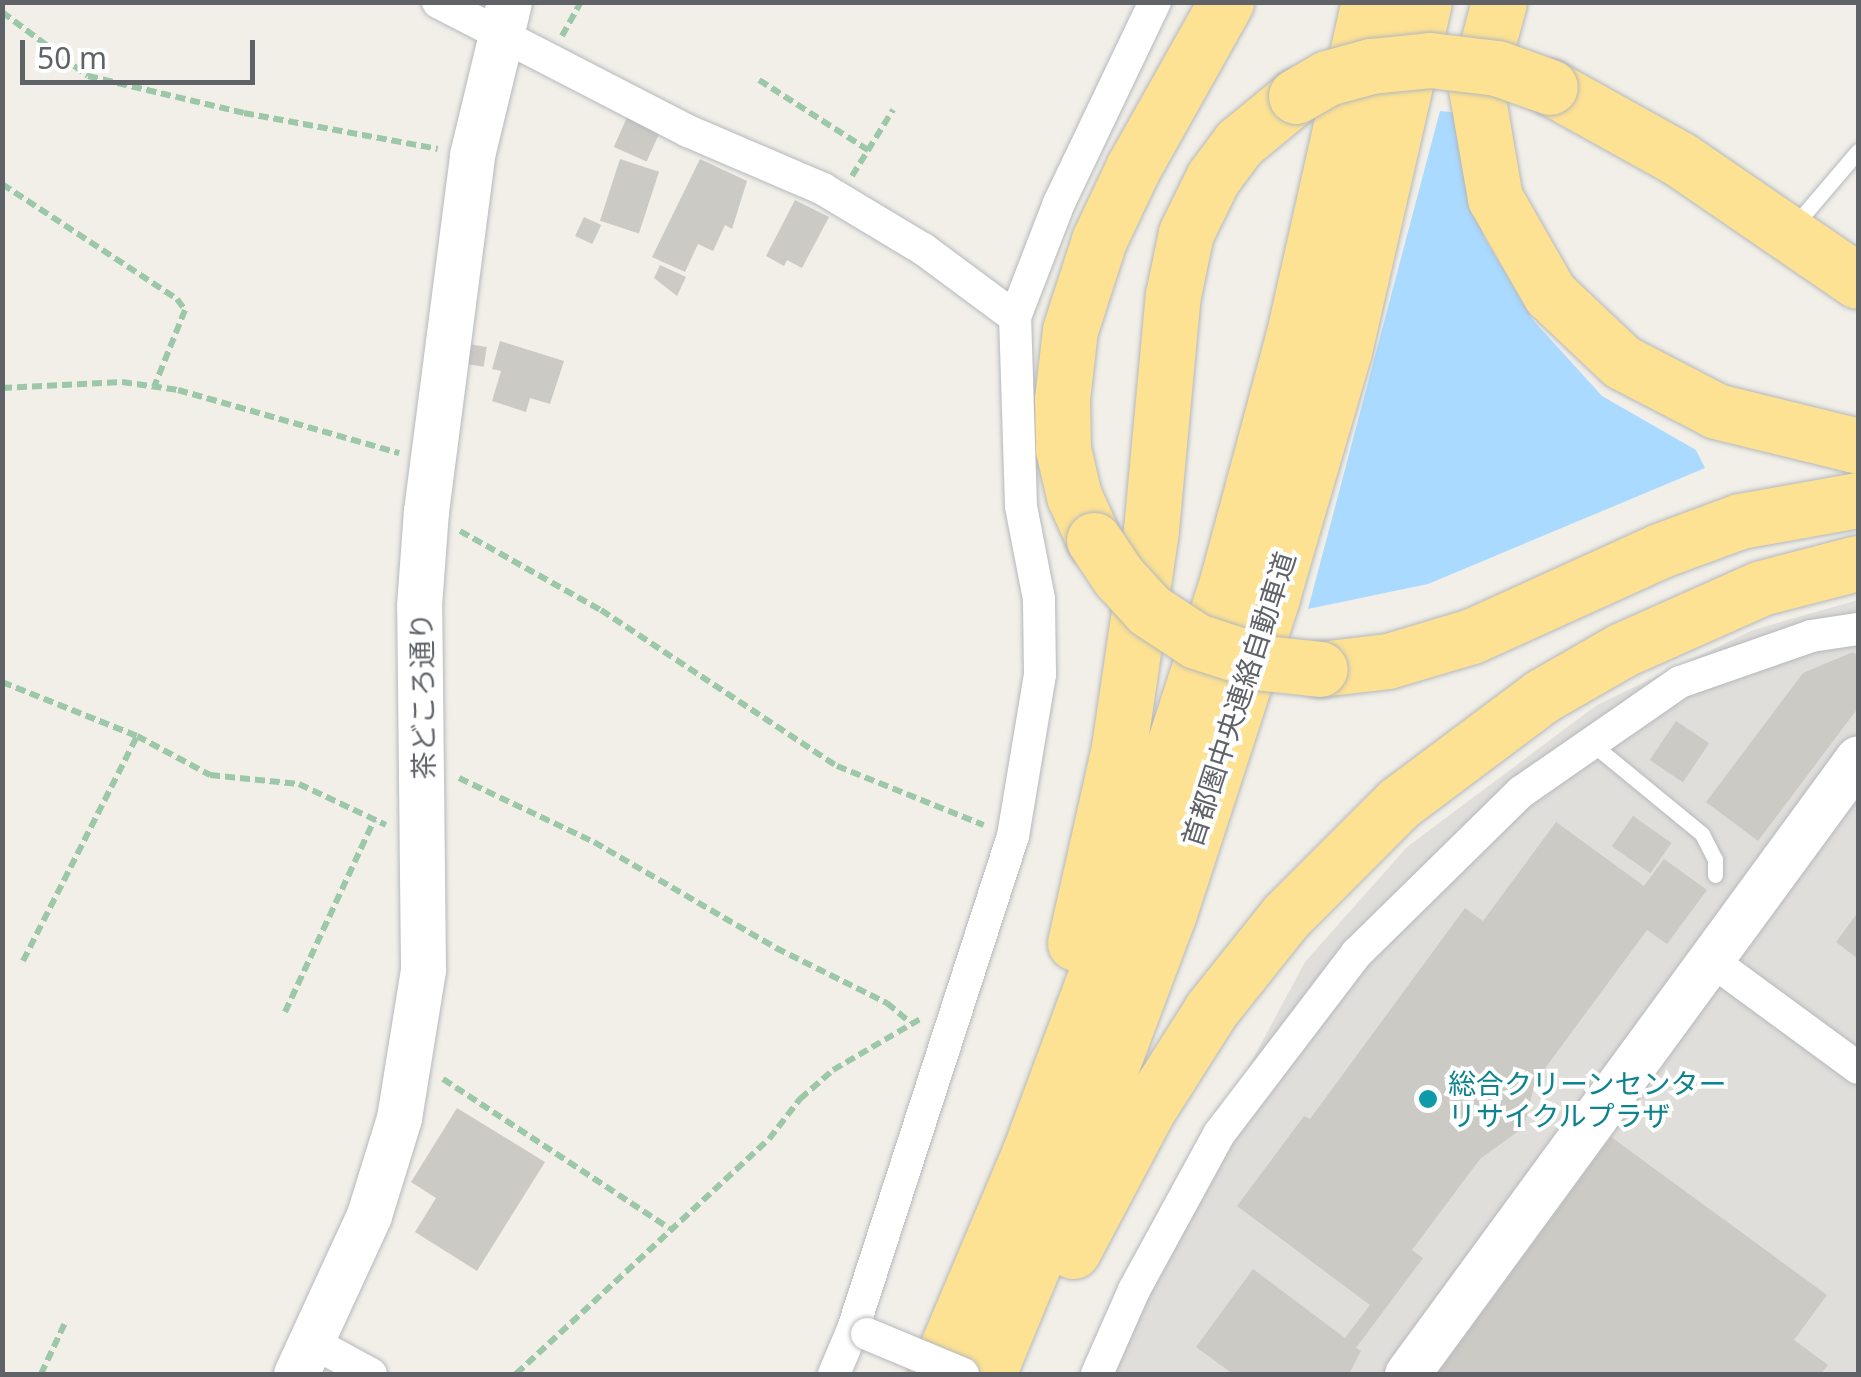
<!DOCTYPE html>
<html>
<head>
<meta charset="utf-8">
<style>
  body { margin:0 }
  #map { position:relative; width:1861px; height:1377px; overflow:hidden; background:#f1efe8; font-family:"Noto Sans","Noto Sans JP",sans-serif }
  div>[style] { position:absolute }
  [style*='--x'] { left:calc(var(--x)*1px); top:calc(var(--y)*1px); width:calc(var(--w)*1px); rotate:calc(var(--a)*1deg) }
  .industrial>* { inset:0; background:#e0deda }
  .water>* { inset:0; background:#aadaff }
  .building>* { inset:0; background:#cccac5; transform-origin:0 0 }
  .path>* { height:6px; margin-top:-3px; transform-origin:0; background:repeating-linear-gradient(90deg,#9cc7a9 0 10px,transparent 0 15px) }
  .roads { filter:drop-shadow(0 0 2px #b5b8bc) drop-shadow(0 0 2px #b5b8bc) }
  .lane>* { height:15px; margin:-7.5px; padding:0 7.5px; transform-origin:7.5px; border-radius:7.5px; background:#fff }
  .street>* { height:32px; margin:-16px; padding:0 16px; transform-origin:16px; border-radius:16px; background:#fff }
  .secondary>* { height:45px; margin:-22.5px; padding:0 22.5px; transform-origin:22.5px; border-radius:22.5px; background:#fff }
  .highway>* { height:55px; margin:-27.5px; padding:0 27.5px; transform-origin:27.5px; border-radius:27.5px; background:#fde293 }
  .bridges { filter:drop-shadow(0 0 2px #b5b8bc) drop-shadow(0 0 2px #b5b8bc) }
  .street-bridge>* { height:32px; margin:-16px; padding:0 16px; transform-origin:16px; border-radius:16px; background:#fff }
  .highway-bridge>* { height:55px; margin:-27.5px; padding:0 27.5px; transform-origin:27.5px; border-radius:27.5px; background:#fde293 }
  .dots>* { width:28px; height:28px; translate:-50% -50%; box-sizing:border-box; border:5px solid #fff; border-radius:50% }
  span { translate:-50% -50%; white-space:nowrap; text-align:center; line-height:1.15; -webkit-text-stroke:8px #fff; paint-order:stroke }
  .street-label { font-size:28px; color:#5f6368 }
  .culture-label { font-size:28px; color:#0d838f }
  .left { translate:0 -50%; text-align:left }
  .frame { position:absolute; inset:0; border:5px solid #5f6368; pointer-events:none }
  .scale { position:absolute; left:20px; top:40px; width:235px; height:45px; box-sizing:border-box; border:5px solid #5f6368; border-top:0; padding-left:12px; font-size:30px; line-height:35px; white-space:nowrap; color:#5f6368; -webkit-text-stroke:8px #fff; paint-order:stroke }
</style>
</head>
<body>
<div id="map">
  <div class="industrial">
    <i style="clip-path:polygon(1858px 600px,1858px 1374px,1084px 1374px,1305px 962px,1407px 847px,1597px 705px,1753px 630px)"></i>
  </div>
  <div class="water">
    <i style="clip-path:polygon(1440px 111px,1460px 113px,1472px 199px,1484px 237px,1533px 320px,1602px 396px,1696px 450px,1705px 468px,1428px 584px,1308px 609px)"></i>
  </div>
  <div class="building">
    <i style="left:628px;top:115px;width:36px;height:35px;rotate:24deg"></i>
    <i style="left:620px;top:159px;width:41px;height:65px;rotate:18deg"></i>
    <i style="clip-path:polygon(700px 159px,747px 181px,732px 229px,725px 225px,713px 251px,698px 244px,685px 272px,652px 257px)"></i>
    <i style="clip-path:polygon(795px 200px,829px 217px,802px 268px,787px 260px,784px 266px,766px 256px)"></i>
    <i style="left:584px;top:217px;width:19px;height:21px;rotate:25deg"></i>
    <i style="clip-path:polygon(660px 265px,686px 277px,677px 296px,654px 278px)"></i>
    <i style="clip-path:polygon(500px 341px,564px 361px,550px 404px,530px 398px,526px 412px,492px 401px,501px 371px,492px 369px)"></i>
    <i style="left:468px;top:344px;width:19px;height:20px;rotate:9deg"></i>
    <i style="clip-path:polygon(1853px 652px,1858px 656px,1858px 708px,1758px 841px,1706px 802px,1803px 673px)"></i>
    <i style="left:1676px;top:721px;width:40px;height:47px;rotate:34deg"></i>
    <i style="left:1633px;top:816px;width:47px;height:37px;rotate:35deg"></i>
    <i style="clip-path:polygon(1556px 822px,1644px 886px,1664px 859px,1707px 890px,1667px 944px,1647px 930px,1535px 1082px,1524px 1127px,1480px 1159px,1412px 1250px,1423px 1258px,1356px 1348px,1361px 1351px,1349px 1374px,1233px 1374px,1196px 1347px,1253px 1269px,1345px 1338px,1370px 1305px,1237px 1206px,1304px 1116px,1310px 1119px,1465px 908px,1483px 921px)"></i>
    <i style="clip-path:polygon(1858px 912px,1858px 959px,1836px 942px)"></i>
    <i style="clip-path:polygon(457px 1108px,545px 1162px,477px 1271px,415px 1232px,436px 1198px,411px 1182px)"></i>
    <i style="clip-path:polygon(1611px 1137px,1827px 1295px,1794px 1340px,1828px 1365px,1821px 1374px,1437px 1374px)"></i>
  </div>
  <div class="path">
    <i style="--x:2;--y:12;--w:107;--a:36.7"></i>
    <i style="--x:88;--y:76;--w:160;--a:13.3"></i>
    <i style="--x:244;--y:113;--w:197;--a:10.5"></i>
    <i style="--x:562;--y:36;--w:39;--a:-61"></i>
    <i style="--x:759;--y:80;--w:130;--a:32.7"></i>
    <i style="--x:852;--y:176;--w:78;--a:-58.2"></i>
    <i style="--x:2;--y:184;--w:209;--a:33.3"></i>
    <i style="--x:177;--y:299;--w:14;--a:54"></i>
    <i style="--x:185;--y:310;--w:83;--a:111.9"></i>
    <i style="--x:2;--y:388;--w:120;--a:-2.9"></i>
    <i style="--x:122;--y:382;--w:57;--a:8.1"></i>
    <i style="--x:178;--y:390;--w:230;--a:15.9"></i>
    <i style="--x:460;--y:531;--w:162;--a:29.3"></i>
    <i style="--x:601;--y:610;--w:283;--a:33.5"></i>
    <i style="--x:837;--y:766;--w:158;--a:21.9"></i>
    <i style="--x:2;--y:682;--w:145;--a:21.8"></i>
    <i style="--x:137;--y:736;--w:83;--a:28.1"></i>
    <i style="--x:210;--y:775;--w:89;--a:5.8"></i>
    <i style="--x:299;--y:784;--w:96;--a:25.2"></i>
    <i style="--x:459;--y:778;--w:149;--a:25.4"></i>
    <i style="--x:594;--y:842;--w:211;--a:30.2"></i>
    <i style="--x:776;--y:948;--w:124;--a:26.4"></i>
    <i style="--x:887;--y:1003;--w:30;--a:40"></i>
    <i style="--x:23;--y:961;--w:252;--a:-63.1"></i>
    <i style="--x:285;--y:1012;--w:212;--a:-65.1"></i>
    <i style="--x:443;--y:1079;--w:271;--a:33.4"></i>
    <i style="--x:41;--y:1374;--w:56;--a:-64.8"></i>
    <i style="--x:516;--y:1374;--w:345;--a:-42.9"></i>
    <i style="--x:769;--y:1139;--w:51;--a:-52.2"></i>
    <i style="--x:800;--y:1099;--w:44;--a:-41.3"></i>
    <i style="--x:833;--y:1070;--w:103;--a:-30.3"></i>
  </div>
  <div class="roads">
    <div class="lane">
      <i style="--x:1806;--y:212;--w:80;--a:-49.6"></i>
      <i style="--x:1590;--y:742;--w:145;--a:39.4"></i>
      <i style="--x:1702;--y:834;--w:28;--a:63"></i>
      <i style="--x:1715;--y:859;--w:16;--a:90"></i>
    </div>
    <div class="street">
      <i style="--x:438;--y:2;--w:281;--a:27.3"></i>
      <i style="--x:688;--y:131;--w:147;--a:23.2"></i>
      <i style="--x:823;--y:189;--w:117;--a:31"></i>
      <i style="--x:923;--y:249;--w:114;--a:36.5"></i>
      <i style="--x:1711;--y:960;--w:182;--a:36.3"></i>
      <i style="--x:312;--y:1342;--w:67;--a:28.5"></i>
      <i style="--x:834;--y:1374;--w:49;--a:-67.1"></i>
      <i style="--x:853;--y:1329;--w:518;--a:-72.02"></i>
      <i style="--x:1013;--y:836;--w:164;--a:-80.5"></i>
      <i style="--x:1040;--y:674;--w:75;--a:-90.8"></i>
      <i style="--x:1039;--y:599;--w:95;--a:-101"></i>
      <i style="--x:1021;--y:506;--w:189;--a:-91.8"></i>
      <i style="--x:1015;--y:317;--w:122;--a:-68.9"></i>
      <i style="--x:1059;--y:203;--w:223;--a:-64.5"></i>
      <i style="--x:1097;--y:1374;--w:92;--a:-66.2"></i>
      <i style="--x:1134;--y:1290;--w:178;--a:-61.4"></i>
      <i style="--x:1219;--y:1134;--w:228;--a:-52.7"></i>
      <i style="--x:1357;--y:953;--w:230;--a:-44.5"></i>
      <i style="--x:1521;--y:792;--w:193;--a:-34.7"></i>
      <i style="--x:1680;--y:682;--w:139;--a:-19.3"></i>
      <i style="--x:1811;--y:636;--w:48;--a:-8.5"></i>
    </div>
    <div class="secondary">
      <i style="--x:296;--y:1374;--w:175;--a:-65.3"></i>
      <i style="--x:369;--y:1215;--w:102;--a:-72.8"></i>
      <i style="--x:399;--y:1118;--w:151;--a:-80.8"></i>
      <i style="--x:423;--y:969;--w:363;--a:-90.6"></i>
      <i style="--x:419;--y:606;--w:95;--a:-85.8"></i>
      <i style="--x:426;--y:511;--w:359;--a:-82.6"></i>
      <i style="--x:472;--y:155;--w:157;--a:-76.4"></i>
      <i style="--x:1407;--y:1374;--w:763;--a:-53.79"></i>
    </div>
    <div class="highway">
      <i style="--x:1499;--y:2;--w:89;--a:105"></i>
      <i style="--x:1476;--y:88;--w:112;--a:80.2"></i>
      <i style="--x:1495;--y:198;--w:111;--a:60.2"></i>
      <i style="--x:1550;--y:294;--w:99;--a:43.4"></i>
      <i style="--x:1622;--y:362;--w:106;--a:27.5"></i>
      <i style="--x:1716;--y:411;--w:146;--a:13.8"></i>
      <i style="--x:1550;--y:87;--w:150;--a:29.1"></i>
      <i style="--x:1681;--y:160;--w:214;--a:34.4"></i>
      <i style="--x:1094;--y:540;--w:48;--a:-114.4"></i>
      <i style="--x:1074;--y:496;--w:48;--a:-103.2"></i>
      <i style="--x:1063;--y:449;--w:50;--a:-91.1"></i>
      <i style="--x:1062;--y:399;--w:69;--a:-83.4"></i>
      <i style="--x:1070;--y:330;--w:95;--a:-72.1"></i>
      <i style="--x:1099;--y:240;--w:80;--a:-64.7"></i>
      <i style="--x:1133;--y:168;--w:190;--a:-60.7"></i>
      <i style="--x:1320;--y:669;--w:68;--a:-6.7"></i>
      <i style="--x:1388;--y:661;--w:88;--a:-16.6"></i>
      <i style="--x:1472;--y:636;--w:205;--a:-24.4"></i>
      <i style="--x:1659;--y:551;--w:86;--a:-20.3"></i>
      <i style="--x:1740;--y:521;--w:120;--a:-10.1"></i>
      <i style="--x:1075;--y:943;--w:201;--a:-77.3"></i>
      <i style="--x:1119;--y:747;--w:219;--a:-81.6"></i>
      <i style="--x:1151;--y:530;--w:236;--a:-84.7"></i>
      <i style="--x:1173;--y:295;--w:63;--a:-78.2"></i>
      <i style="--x:1186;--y:233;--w:61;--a:-63.9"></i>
      <i style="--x:1213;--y:178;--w:44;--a:-53.4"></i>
      <i style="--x:1239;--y:143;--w:74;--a:-39.5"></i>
      <i style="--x:1073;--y:1251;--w:158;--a:-62.1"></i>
      <i style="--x:1147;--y:1111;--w:120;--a:-57.6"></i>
      <i style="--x:1211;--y:1010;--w:120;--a:-51.4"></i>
      <i style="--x:1286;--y:916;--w:160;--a:-45"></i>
      <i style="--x:1399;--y:803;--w:179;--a:-36.8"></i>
      <i style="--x:1542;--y:696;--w:92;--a:-29.9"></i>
      <i style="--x:1622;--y:650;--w:152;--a:-24"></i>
      <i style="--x:1761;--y:588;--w:100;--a:-14.5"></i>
      <i style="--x:936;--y:1374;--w:239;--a:-67.1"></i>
      <i style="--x:1029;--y:1154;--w:275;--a:-69.6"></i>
      <i style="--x:1125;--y:896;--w:330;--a:-72"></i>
      <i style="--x:1227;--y:582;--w:253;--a:-74.9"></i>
      <i style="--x:1293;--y:338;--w:344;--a:-77.3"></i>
      <i style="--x:988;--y:1374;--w:220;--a:-67.5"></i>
      <i style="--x:1072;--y:1171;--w:276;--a:-69.4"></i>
      <i style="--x:1169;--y:913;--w:332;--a:-71.9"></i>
      <i style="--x:1272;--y:597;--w:256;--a:-73.7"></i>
      <i style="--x:1344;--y:351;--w:358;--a:-77.1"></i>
    </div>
  </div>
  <div class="bridges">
    <div class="street-bridge">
      <i style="--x:867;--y:1334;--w:104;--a:22.6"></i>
    </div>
    <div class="highway-bridge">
      <i style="--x:1296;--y:96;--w:36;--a:-30"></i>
      <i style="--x:1327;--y:78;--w:46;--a:-15.3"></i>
      <i style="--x:1371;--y:66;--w:59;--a:-5.8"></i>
      <i style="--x:1430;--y:60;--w:67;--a:6.8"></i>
      <i style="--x:1497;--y:68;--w:56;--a:19.7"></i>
      <i style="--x:1094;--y:540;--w:43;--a:56.3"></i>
      <i style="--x:1118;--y:576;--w:46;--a:47.6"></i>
      <i style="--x:1149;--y:610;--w:56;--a:33.4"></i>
      <i style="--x:1196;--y:641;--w:71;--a:17.9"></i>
      <i style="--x:1264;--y:663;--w:56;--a:6.1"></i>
    </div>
  </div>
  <div class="dots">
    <i style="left:1428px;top:1099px;background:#0f9aa8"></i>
  </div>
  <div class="street-label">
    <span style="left:422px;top:696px;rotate:-91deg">茶どころ通り</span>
    <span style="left:1238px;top:699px;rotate:-72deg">首都圏中央連絡自動車道</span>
  </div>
  <div class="culture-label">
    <span class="left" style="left:1448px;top:1099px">総合クリーンセンター<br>リサイクルプラザ</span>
  </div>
  <div class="frame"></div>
  <div class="scale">50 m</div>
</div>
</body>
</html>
